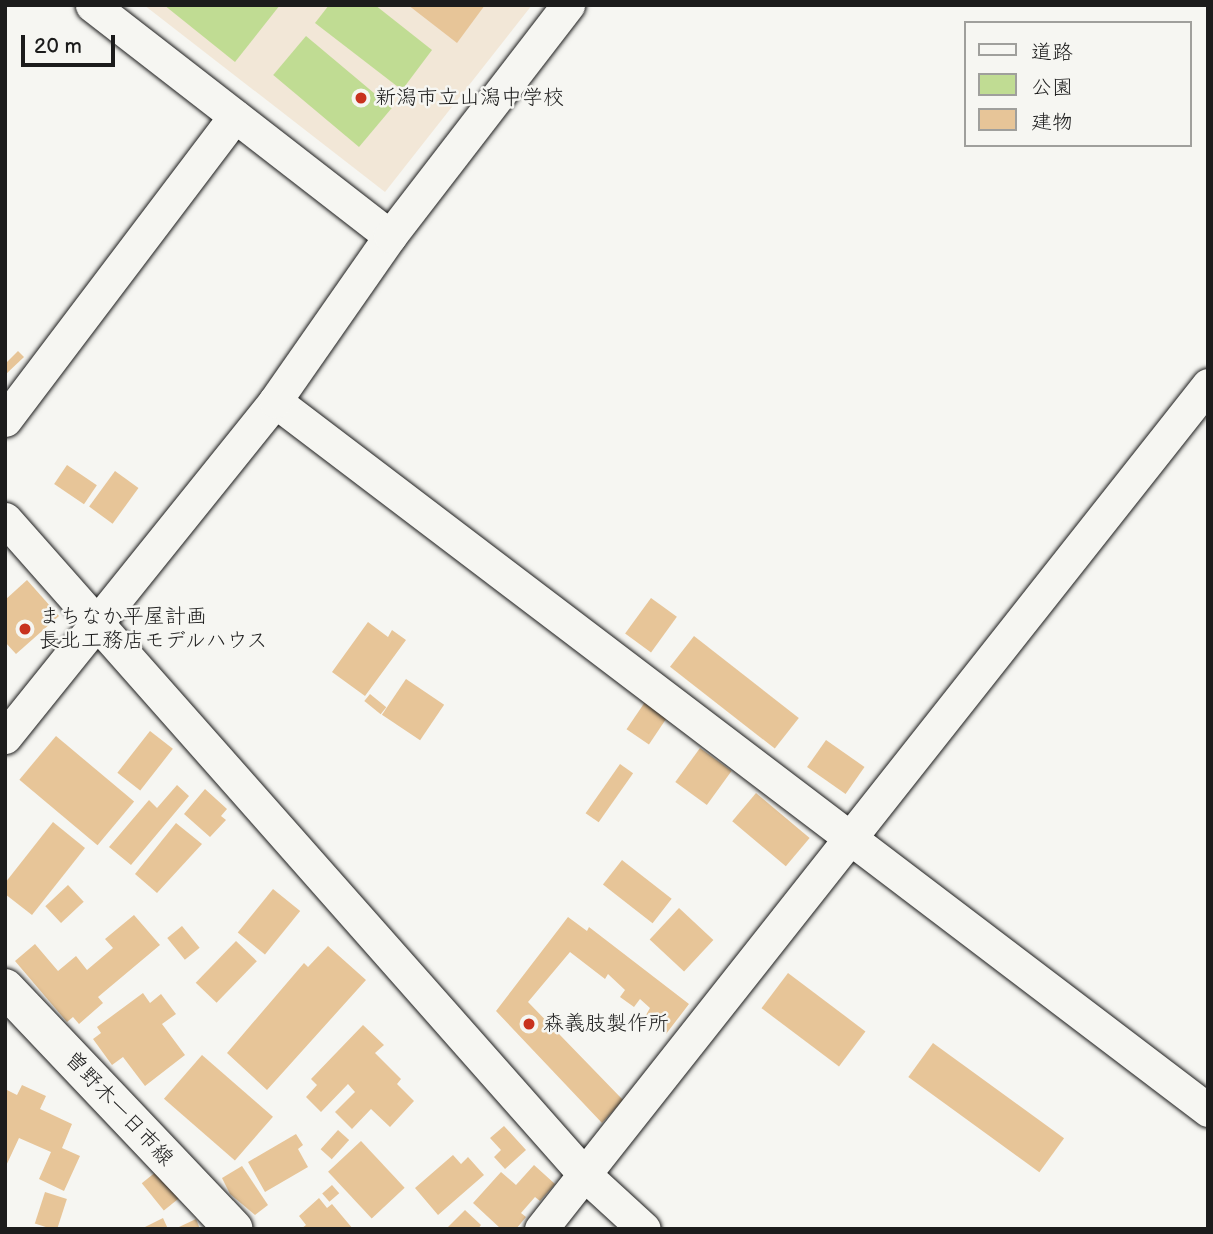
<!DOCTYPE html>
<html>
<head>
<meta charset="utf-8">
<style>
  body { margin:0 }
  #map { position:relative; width:1213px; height:1234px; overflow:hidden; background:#f6f6f2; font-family:"Balsamiq Sans","Klee One",sans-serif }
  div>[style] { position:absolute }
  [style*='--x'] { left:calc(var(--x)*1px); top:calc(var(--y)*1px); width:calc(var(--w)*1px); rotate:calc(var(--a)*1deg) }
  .built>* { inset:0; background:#f2e7d7 }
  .green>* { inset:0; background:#c0dc93; transform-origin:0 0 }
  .building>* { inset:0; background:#e7c598; transform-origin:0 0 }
  .roads { filter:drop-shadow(0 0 2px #1c1c1c) drop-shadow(0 0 2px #1c1c1c) }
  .minor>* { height:33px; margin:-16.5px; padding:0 16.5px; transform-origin:16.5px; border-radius:16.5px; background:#f6f6f2 }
  .major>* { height:38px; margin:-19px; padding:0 19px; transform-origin:19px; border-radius:19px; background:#f6f6f2 }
  .dots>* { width:19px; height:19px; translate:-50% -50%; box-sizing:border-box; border:4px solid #f6f6f2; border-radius:50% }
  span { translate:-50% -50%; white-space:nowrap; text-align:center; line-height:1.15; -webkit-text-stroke:5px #f6f6f2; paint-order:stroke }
  .poi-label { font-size:21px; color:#1c1c1c }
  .left { translate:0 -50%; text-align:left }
  .street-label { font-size:21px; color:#1c1c1c }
  .frame { position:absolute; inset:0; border:7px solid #1c1c1c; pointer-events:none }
  .legend { position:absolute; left:964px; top:21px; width:228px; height:126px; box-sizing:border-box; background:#f6f6f2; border:2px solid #9f9f9c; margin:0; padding:9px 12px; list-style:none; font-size:21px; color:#1c1c1c }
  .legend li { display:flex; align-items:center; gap:14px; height:35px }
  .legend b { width:35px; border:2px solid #9f9f9c }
  .scale { position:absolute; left:21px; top:35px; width:94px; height:32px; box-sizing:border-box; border:4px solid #1c1c1c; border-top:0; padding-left:9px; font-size:21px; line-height:24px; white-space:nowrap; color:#1c1c1c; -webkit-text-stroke:5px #f6f6f2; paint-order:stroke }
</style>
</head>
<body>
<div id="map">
  <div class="built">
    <i style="clip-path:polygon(144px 5px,532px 5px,385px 192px)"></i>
  </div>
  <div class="green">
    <i style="clip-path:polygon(164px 5px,280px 5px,235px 62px)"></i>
    <i style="clip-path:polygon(329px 5px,375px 5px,432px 50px,402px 90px,315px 23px)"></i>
    <i style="left:306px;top:36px;width:112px;height:51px;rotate:40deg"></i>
  </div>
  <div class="building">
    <i style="clip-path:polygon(408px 5px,485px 5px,457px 43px)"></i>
    <i style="clip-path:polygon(18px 351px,24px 357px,5px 375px,5px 364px)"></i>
    <i style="left:67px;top:465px;width:36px;height:23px;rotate:34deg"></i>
    <i style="left:115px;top:471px;width:29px;height:44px;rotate:36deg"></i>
    <i style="clip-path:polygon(27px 580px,59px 616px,16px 654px,5px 642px,5px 600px)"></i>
    <i style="left:651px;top:598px;width:32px;height:44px;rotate:36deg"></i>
    <i style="clip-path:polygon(368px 622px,388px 637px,392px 630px,406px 640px,365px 696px,332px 672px)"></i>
    <i style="left:694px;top:636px;width:133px;height:39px;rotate:38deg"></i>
    <i style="left:406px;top:679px;width:46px;height:43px;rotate:34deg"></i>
    <i style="left:370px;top:694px;width:21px;height:9px;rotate:39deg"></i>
    <i style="left:645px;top:702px;width:27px;height:33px;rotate:34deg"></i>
    <i style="left:150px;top:731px;width:29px;height:53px;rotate:38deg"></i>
    <i style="left:56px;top:736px;width:102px;height:57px;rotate:40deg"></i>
    <i style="left:826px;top:740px;width:47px;height:33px;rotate:35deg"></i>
    <i style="left:700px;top:748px;width:39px;height:42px;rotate:36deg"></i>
    <i style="left:620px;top:764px;width:16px;height:60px;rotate:35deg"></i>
    <i style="clip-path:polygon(177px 785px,189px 796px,131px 865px,109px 847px,149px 800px,157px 808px)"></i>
    <i style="clip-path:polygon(205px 789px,227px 809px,221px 816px,226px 820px,210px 837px,184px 814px)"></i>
    <i style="left:756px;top:793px;width:70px;height:37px;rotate:40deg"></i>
    <i style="clip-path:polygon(53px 822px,85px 848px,32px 915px,5px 894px,5px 883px)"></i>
    <i style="clip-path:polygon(176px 823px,202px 844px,157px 893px,135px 874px)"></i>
    <i style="left:622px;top:860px;width:63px;height:31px;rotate:38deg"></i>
    <i style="left:68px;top:885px;width:23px;height:31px;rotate:47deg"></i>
    <i style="left:273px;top:889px;width:35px;height:56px;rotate:39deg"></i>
    <i style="left:679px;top:908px;width:47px;height:43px;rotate:43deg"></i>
    <i style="clip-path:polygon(134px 915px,160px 945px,98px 997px,103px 1003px,79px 1024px,73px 1017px,67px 1022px,15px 961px,35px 944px,58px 971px,76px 956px,87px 970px,113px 948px,105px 939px)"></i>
    <i style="clip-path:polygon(568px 917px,587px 931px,589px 927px,689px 1004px,666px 1034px,646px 1015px,650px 1008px,640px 999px,634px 1007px,620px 997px,625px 990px,608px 974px,605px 979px,570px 952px,528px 1002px,623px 1100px,602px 1123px,496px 1011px)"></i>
    <i style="left:182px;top:926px;width:28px;height:19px;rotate:51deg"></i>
    <i style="left:236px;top:941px;width:29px;height:58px;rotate:44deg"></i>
    <i style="clip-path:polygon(328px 946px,366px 980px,267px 1090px,227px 1053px,304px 963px,308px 967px)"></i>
    <i style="left:788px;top:973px;width:97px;height:44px;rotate:37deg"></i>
    <i style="clip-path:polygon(143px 993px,150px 1003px,161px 994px,176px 1014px,162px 1024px,185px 1055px,145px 1086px,123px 1057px,112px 1065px,93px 1039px,101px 1033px,97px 1027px)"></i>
    <i style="clip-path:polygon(363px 1025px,384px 1045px,375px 1053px,401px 1079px,397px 1084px,414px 1101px,390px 1127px,371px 1109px,352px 1129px,335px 1112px,355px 1092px,348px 1084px,321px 1112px,306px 1097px,317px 1085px,311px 1079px)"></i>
    <i style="left:933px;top:1043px;width:162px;height:42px;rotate:36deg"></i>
    <i style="left:202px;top:1055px;width:94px;height:58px;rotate:41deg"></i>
    <i style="clip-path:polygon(22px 1085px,46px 1096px,40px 1109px,72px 1124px,62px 1148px,80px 1156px,64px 1191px,39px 1179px,51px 1152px,19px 1138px,5px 1168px,5px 1089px,17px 1095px)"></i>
    <i style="clip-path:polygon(504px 1126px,526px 1150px,505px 1169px,494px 1157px,501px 1150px,490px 1138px)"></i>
    <i style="left:338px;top:1130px;width:15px;height:26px;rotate:42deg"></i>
    <i style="clip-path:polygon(296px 1134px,303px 1145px,298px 1149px,308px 1167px,265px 1192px,248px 1162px)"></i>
    <i style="left:361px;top:1141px;width:64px;height:45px;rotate:47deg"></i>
    <i style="clip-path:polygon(453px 1155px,461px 1164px,468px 1157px,484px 1175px,438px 1215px,415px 1188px)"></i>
    <i style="clip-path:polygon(534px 1165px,555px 1184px,540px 1201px,535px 1197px,521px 1213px,526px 1217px,516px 1229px,501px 1229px,473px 1203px,501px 1172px,516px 1185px)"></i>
    <i style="clip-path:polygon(242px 1166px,268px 1205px,255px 1215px,230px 1194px,222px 1178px)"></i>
    <i style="left:162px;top:1167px;width:35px;height:26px;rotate:51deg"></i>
    <i style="left:332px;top:1185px;width:11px;height:13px;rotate:49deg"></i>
    <i style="left:45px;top:1192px;width:23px;height:33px;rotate:18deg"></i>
    <i style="clip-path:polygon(319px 1198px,327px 1208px,332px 1204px,353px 1229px,301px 1229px,306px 1225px,299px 1216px)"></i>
    <i style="clip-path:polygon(465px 1210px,481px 1225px,478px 1229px,446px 1229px)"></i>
    <i style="clip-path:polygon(163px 1218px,168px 1229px,141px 1229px)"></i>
    <i style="clip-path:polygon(196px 1219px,200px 1229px,180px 1229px,179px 1227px)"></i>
  </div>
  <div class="roads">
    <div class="minor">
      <i style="--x:92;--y:5;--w:377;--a:37.8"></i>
      <i style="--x:275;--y:401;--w:1172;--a:37.23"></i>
      <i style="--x:5;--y:420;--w:381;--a:-52.9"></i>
      <i style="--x:5;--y:519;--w:874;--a:48.52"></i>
      <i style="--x:584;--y:1174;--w:81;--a:42.5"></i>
      <i style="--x:5;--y:737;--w:431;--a:-51.2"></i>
      <i style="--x:275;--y:401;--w:201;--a:-55.1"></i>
      <i style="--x:390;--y:236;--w:292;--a:-52.4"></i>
      <i style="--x:541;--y:1229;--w:1076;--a:-51.68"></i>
    </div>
    <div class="major">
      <i style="--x:5;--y:988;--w:332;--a:46.5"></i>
    </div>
  </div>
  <div class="dots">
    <i style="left:361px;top:98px;background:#c8321e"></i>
    <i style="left:25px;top:629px;background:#c8321e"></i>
    <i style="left:529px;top:1024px;background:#c8321e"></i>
  </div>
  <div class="poi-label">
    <span class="left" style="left:375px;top:98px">新潟市立山潟中学校</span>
    <span class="left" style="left:39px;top:629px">まちなか平屋計画<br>長北工務店モデルハウス</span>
    <span class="left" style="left:543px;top:1024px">森義肢製作所</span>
  </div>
  <div class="street-label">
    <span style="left:119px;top:1109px;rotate:47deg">曽野木一日市線</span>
  </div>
  <div class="frame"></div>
  <ul class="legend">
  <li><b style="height:9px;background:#f6f6f2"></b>道路</li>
  <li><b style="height:19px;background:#c0dc93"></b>公園</li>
  <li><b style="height:19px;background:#e7c598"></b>建物</li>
  </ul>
  <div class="scale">20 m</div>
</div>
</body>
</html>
